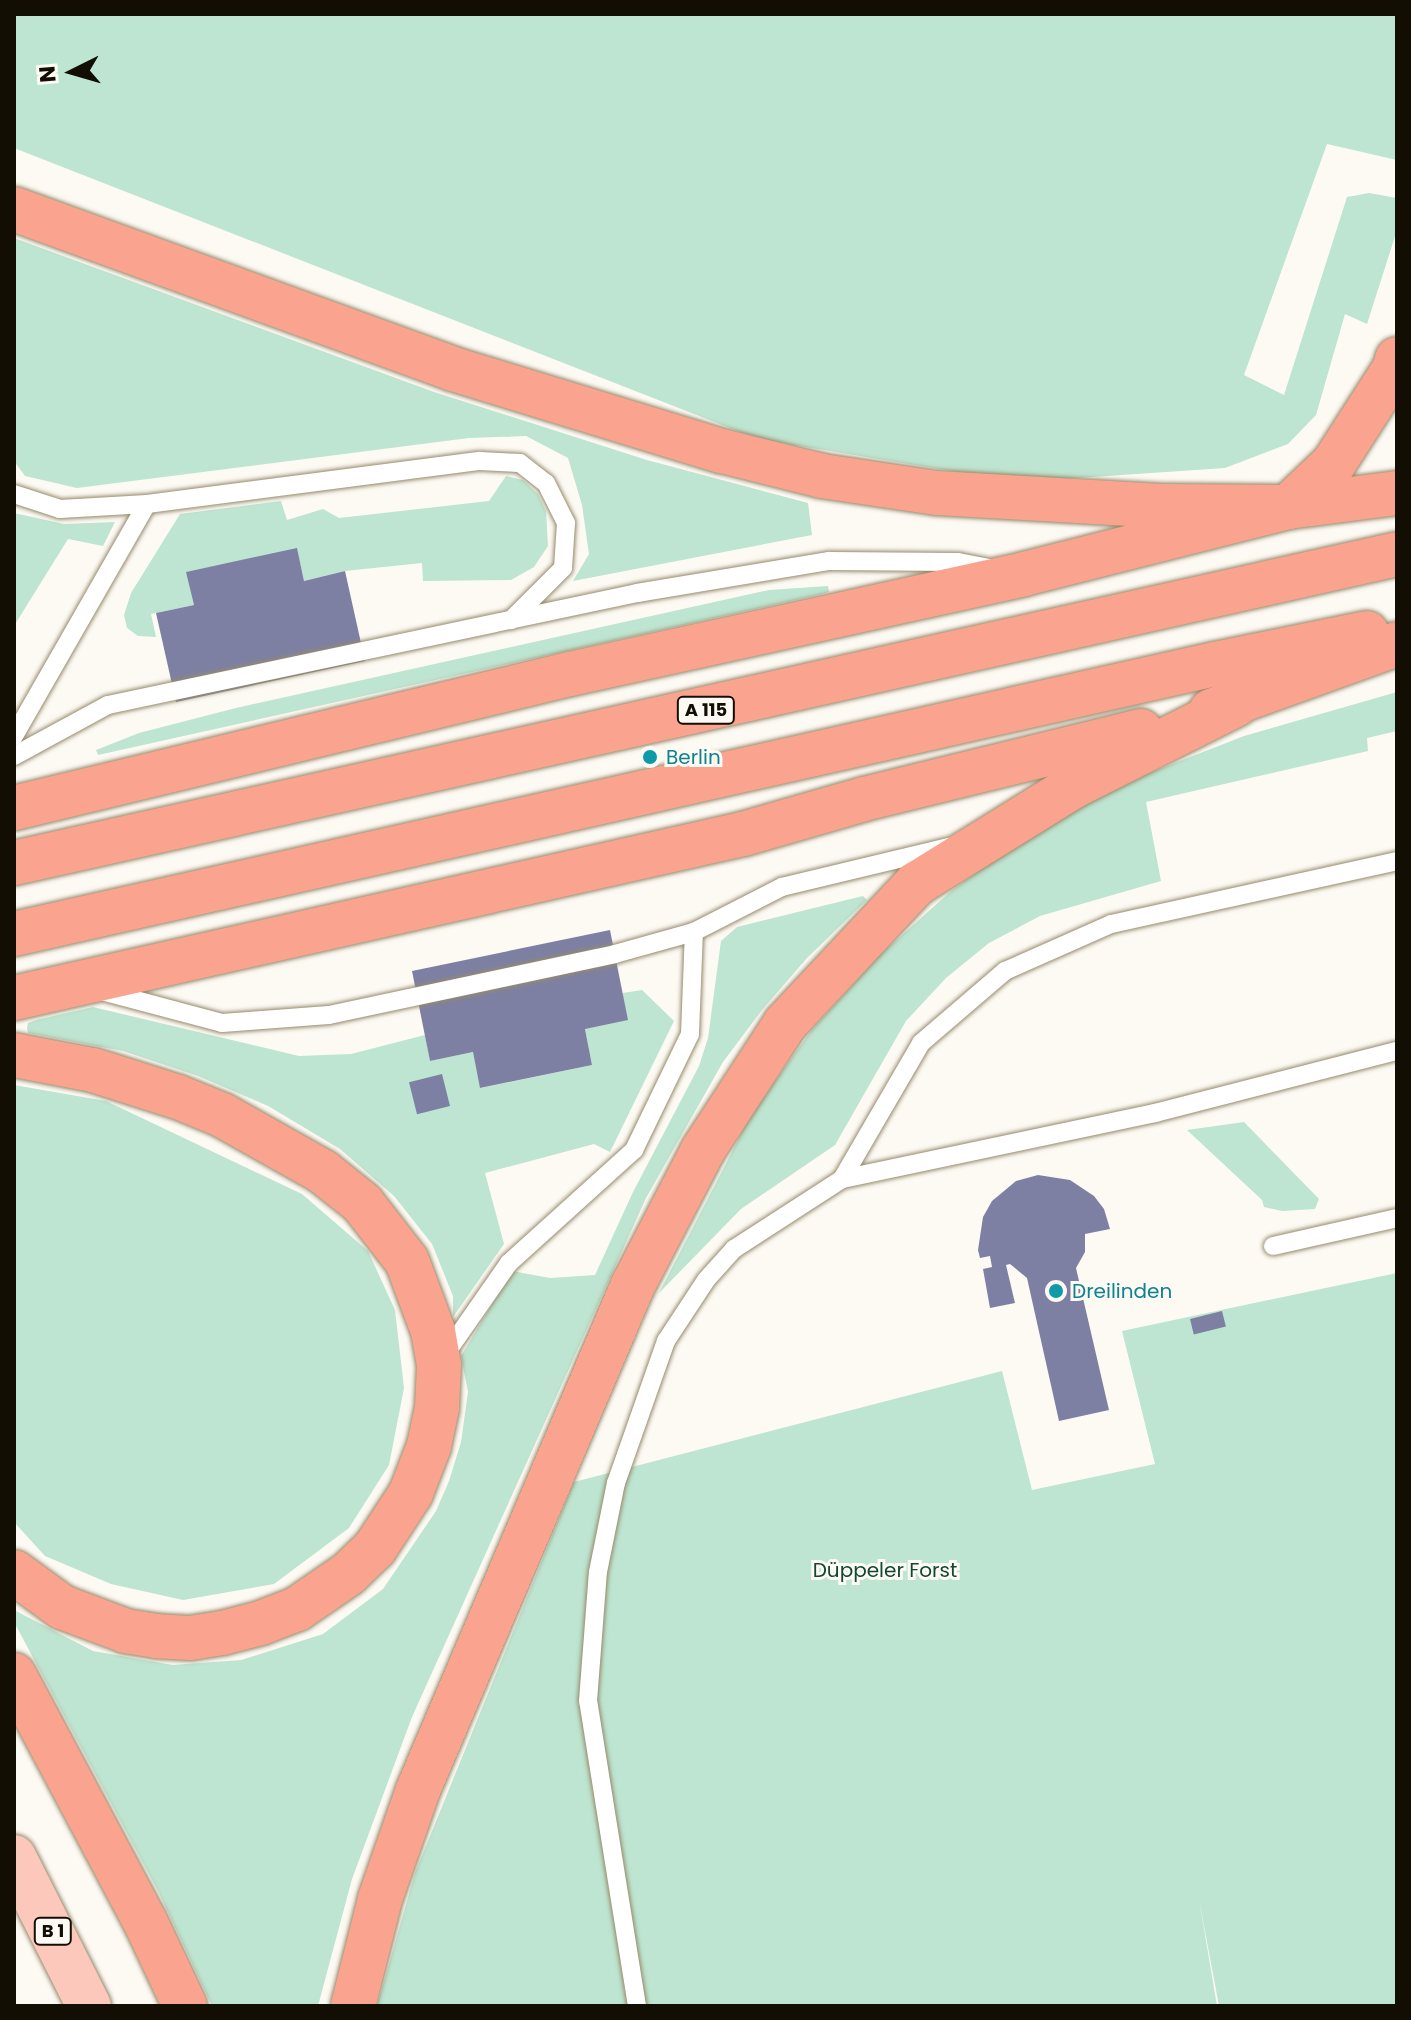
<!DOCTYPE html>
<html>
<head>
<meta charset="utf-8">
<style>
  body { margin:0 }
  #map { position:relative; width:1411px; height:2020px; overflow:hidden; background:#fdfaf4; font-family:Poppins,sans-serif }
  div>[style] { position:absolute }
  [style*='--x'] { left:calc(var(--x)*1px); top:calc(var(--y)*1px); width:calc(var(--w)*1px); rotate:calc(var(--a)*1deg) }
  .green>* { inset:0; background:#bde5d1 }
  .building>* { inset:0; background:#7e80a3; transform-origin:0 0 }
  .roads { filter:drop-shadow(0 0 2px #968a6c) drop-shadow(0 0 2px #968a6c) }
  .service>* { height:18px; margin:-9px; padding:0 9px; transform-origin:9px; border-radius:9px; background:#fff }
  .primary>* { height:44px; margin:-22px; padding:0 22px; transform-origin:22px; border-radius:22px; background:#fcc8bc }
  .motorway>* { height:44px; margin:-22px; padding:0 22px; transform-origin:22px; border-radius:22px; background:#faa490 }
  .dots>* { width:22px; height:22px; translate:-50% -50%; box-sizing:border-box; border:4px solid #fdfaf4; border-radius:50% }
  span { translate:-50% -50%; white-space:nowrap; text-align:center; line-height:1.15; -webkit-text-stroke:6px #fdfaf4; paint-order:stroke }
  .shield-label span { padding:2px 6px; background:#fdfaf4; border:2px solid; border-radius:6px; -webkit-text-stroke-width:0 }
  .shield-label { font-size:18px; color:#130e04; font-weight:700 }
  .culture-label { font-size:20px; color:#0d838f }
  .left { translate:0 -50%; text-align:left }
  .park-label { font-size:20px; color:#114733 }
  .frame { position:absolute; inset:0; border:16px solid #130e04; pointer-events:none }
  .north { position:absolute; left:32px; top:32px; width:80px; height:80px; -webkit-text-stroke:6px #fdfaf4; paint-order:stroke; rotate:265deg; font-size:22px; font-weight:700; line-height:32px; text-align:center; color:#130e04 }
  .north::after { content:''; display:block; margin:auto; width:28px; height:36px; background:#130e04; clip-path:polygon(50% 0,100% 100%,50% 72%,0 100%) }
</style>
</head>
<body>
<div id="map">
  <div class="green">
    <i style="clip-path:polygon(14px 14px,1397px 14px,1397px 160px,1327px 144px,1244px 375px,1284px 395px,1347px 197px,1369px 193px,1397px 198px,1397px 230px,1367px 324px,1345px 314px,1316px 415px,1288px 444px,1225px 468px,1018px 482px,758px 439px,14px 148px)"></i>
    <i style="clip-path:polygon(14px 238px,434px 392px,647px 460px,808px 503px,812px 535px,573px 581px,589px 554px,582px 505px,568px 458px,526px 436px,469px 438px,77px 488px,25px 476px,14px 461px)"></i>
    <i style="clip-path:polygon(506px 476px,523px 480px,538px 494px,546px 511px,548px 546px,534px 567px,511px 580px,423px 581px,422px 563px,345px 571px,304px 581px,297px 549px,187px 572px,194px 605px,151px 614px,156px 637px,138px 636px,127px 628px,124px 615px,131px 593px,180px 514px,281px 501px,287px 520px,323px 509px,339px 518px,489px 501px)"></i>
    <i style="clip-path:polygon(14px 513px,64px 524px,115px 522px,103px 546px,68px 539px,14px 626px)"></i>
    <i style="clip-path:polygon(828px 586px,829px 592px,818px 595px,98px 755px,96px 750px,139px 733px,236px 708px,769px 590px)"></i>
    <i style="clip-path:polygon(1397px 692px,1397px 731px,1367px 738px,1368px 751px,1146px 802px,1161px 881px,1040px 916px,989px 943px,946px 978px,906px 1021px,835px 1145px,741px 1209px,659px 1293px,751px 1115px,811px 1031px,880px 955px,950px 892px,1035px 830px,1134px 779px,1244px 736px)"></i>
    <i style="clip-path:polygon(863px 896px,867px 900px,807px 958px,762px 1010px,723px 1062px,646px 1198px,412px 1717px,352px 1879px,318px 2006px,212px 2006px,159px 1893px,14px 1622px,14px 1610px,93px 1651px,173px 1665px,241px 1660px,323px 1634px,383px 1589px,436px 1511px,449px 1481px,461px 1442px,468px 1392px,461px 1356px,512px 1271px,550px 1278px,595px 1275px,633px 1192px,699px 1066px,708px 1038px,721px 941px,737px 927px)"></i>
    <i style="clip-path:polygon(642px 990px,674px 1021px,610px 1152px,594px 1144px,485px 1173px,504px 1244px,453px 1317px,453px 1296px,432px 1244px,394px 1196px,340px 1149px,268px 1106px,198px 1076px,123px 1051px,28px 1033px,27px 1028px,28px 1023px,36px 1020px,93px 1007px,299px 1056px,351px 1054px,425px 1035px,430px 1061px,473px 1052px,481px 1088px,592px 1065px,585px 1029px,623px 993px)"></i>
    <i style="clip-path:polygon(14px 1085px,106px 1101px,302px 1194px,368px 1251px,395px 1310px,404px 1388px,389px 1465px,349px 1528px,274px 1584px,183px 1600px,111px 1584px,45px 1556px,14px 1522px)"></i>
    <i style="clip-path:polygon(1244px 1122px,1319px 1199px,1315px 1209px,1282px 1211px,1264px 1207px,1262px 1200px,1187px 1130px)"></i>
    <i style="clip-path:polygon(1397px 1273px,1397px 2006px,1219px 2006px,1199px 1899px,1217px 2006px,377px 2006px,415px 1873px,574px 1482px,1002px 1371px,1032px 1490px,1155px 1464px,1122px 1331px)"></i>
  </div>
  <div class="building">
    <i style="clip-path:polygon(297px 548px,304px 581px,345px 571px,365px 661px,176px 702px,156px 613px,194px 605px,186px 572px)"></i>
    <i style="clip-path:polygon(610px 930px,628px 1020px,585px 1029px,592px 1065px,480px 1088px,473px 1052px,430px 1061px,412px 971px)"></i>
    <i style="left:442px;top:1074px;width:33px;height:34px;rotate:76deg"></i>
    <i style="clip-path:polygon(1038px 1175px,1070px 1180px,1094px 1196px,1104px 1209px,1110px 1229px,1085px 1234px,1085px 1252px,1076px 1268px,1109px 1410px,1059px 1421px,1027px 1278px,1010px 1264px,1006px 1265px,1015px 1303px,990px 1308px,983px 1269px,992px 1267px,990px 1256px,980px 1258px,978px 1250px,983px 1217px,992px 1201px,1016px 1181px)"></i>
    <i style="left:1222px;top:1311px;width:16px;height:33px;rotate:76deg"></i>
  </div>
  <div class="roads">
    <div class="service">
      <i style="--x:14;--y:494;--w:48;--a:18.1"></i>
      <i style="--x:60;--y:509;--w:87;--a:-3.3"></i>
      <i style="--x:147;--y:504;--w:336;--a:-7.4"></i>
      <i style="--x:480;--y:461;--w:40;--a:2.9"></i>
      <i style="--x:520;--y:463;--w:33;--a:38"></i>
      <i style="--x:546;--y:483;--w:45;--a:63.4"></i>
      <i style="--x:566;--y:523;--w:45;--a:93.8"></i>
      <i style="--x:563;--y:568;--w:74;--a:135"></i>
      <i style="--x:14;--y:736;--w:267;--a:-60.2"></i>
      <i style="--x:14;--y:756;--w:107;--a:-28.5"></i>
      <i style="--x:108;--y:705;--w:541;--a:-11.95"></i>
      <i style="--x:637;--y:593;--w:195;--a:-9.5"></i>
      <i style="--x:829;--y:561;--w:129;--a:0.4"></i>
      <i style="--x:958;--y:562;--w:32;--a:11"></i>
      <i style="--x:98;--y:990;--w:128;--a:14.9"></i>
      <i style="--x:222;--y:1023;--w:107;--a:-4.3"></i>
      <i style="--x:329;--y:1015;--w:292;--a:-12"></i>
      <i style="--x:615;--y:954;--w:82;--a:-15.6"></i>
      <i style="--x:842;--y:1179;--w:157;--a:-59.8"></i>
      <i style="--x:921;--y:1043;--w:111;--a:-40.6"></i>
      <i style="--x:1005;--y:971;--w:116;--a:-23.9"></i>
      <i style="--x:1111;--y:924;--w:293;--a:-12.4"></i>
      <i style="--x:1273;--y:1246;--w:127;--a:-12.7"></i>
      <i style="--x:442;--y:1359;--w:117;--a:-55.1"></i>
      <i style="--x:509;--y:1263;--w:169;--a:-42.1"></i>
      <i style="--x:634;--y:1150;--w:129;--a:-64.2"></i>
      <i style="--x:690;--y:1034;--w:102;--a:-87.8"></i>
      <i style="--x:694;--y:932;--w:99;--a:-27.1"></i>
      <i style="--x:782;--y:887;--w:172;--a:-13.5"></i>
      <i style="--x:637;--y:2006;--w:309;--a:-99.1"></i>
      <i style="--x:588;--y:1701;--w:129;--a:-85.6"></i>
      <i style="--x:598;--y:1572;--w:91;--a:-78.6"></i>
      <i style="--x:616;--y:1483;--w:151;--a:-70.6"></i>
      <i style="--x:666;--y:1341;--w:73;--a:-56.7"></i>
      <i style="--x:706;--y:1280;--w:42;--a:-47.9"></i>
      <i style="--x:734;--y:1249;--w:129;--a:-32.9"></i>
      <i style="--x:842;--y:1179;--w:320;--a:-11.9"></i>
      <i style="--x:1155;--y:1113;--w:250;--a:-14.4"></i>
    </div>
    <div class="primary">
      <i style="--x:14;--y:1857;--w:167;--a:63.3"></i>
    </div>
    <div class="motorway">
      <i style="--x:14;--y:209;--w:467;--a:20"></i>
      <i style="--x:453;--y:369;--w:281;--a:17"></i>
      <i style="--x:722;--y:451;--w:103;--a:14"></i>
      <i style="--x:822;--y:476;--w:116;--a:8.4"></i>
      <i style="--x:937;--y:493;--w:224;--a:3.3"></i>
      <i style="--x:1161;--y:506;--w:127;--a:0.5"></i>
      <i style="--x:1288;--y:507;--w:64;--a:-43.7"></i>
      <i style="--x:1334;--y:463;--w:113;--a:-57.3"></i>
      <i style="--x:1395;--y:368;--w:9;--a:-77"></i>
      <i style="--x:1211;--y:711;--w:198;--a:-19.8"></i>
      <i style="--x:14;--y:808;--w:572;--a:-13.55"></i>
      <i style="--x:570;--y:674;--w:465;--a:-12.4"></i>
      <i style="--x:1024;--y:574;--w:272;--a:-14.2"></i>
      <i style="--x:1288;--y:507;--w:110;--a:-7.3"></i>
      <i style="--x:14;--y:863;--w:1417;--a:-12.59"></i>
      <i style="--x:14;--y:934;--w:1231;--a:-12.67"></i>
      <i style="--x:1215;--y:664;--w:155;--a:-11.5"></i>
      <i style="--x:14;--y:998;--w:747;--a:-12.68"></i>
      <i style="--x:743;--y:834;--w:126;--a:-16.1"></i>
      <i style="--x:864;--y:799;--w:285;--a:-13.8"></i>
      <i style="--x:14;--y:1055;--w:80;--a:10.8"></i>
      <i style="--x:93;--y:1070;--w:89;--a:17.6"></i>
      <i style="--x:178;--y:1097;--w:48;--a:22.2"></i>
      <i style="--x:222;--y:1115;--w:116;--a:29.4"></i>
      <i style="--x:323;--y:1172;--w:50;--a:38.5"></i>
      <i style="--x:362;--y:1203;--w:73;--a:52.2"></i>
      <i style="--x:407;--y:1261;--w:75;--a:69.6"></i>
      <i style="--x:433;--y:1331;--w:35;--a:80"></i>
      <i style="--x:439;--y:1365;--w:43;--a:92.7"></i>
      <i style="--x:437;--y:1408;--w:39;--a:102"></i>
      <i style="--x:429;--y:1446;--w:50;--a:111"></i>
      <i style="--x:411;--y:1493;--w:66;--a:123.2"></i>
      <i style="--x:375;--y:1548;--w:37;--a:136"></i>
      <i style="--x:348;--y:1574;--w:62;--a:145.5"></i>
      <i style="--x:297;--y:1609;--w:39;--a:159"></i>
      <i style="--x:261;--y:1623;--w:40;--a:165.6"></i>
      <i style="--x:222;--y:1633;--w:32;--a:171"></i>
      <i style="--x:190;--y:1638;--w:33;--a:-177"></i>
      <i style="--x:157;--y:1636;--w:31;--a:-171"></i>
      <i style="--x:126;--y:1631;--w:68;--a:-159.4"></i>
      <i style="--x:62;--y:1607;--w:59;--a:-143.9"></i>
      <i style="--x:14;--y:1675;--w:279;--a:62"></i>
      <i style="--x:145;--y:1921;--w:94;--a:64.8"></i>
      <i style="--x:353;--y:2006;--w:110;--a:-75.8"></i>
      <i style="--x:380;--y:1899;--w:115;--a:-70.8"></i>
      <i style="--x:418;--y:1790;--w:549;--a:-66.94"></i>
      <i style="--x:633;--y:1285;--w:152;--a:-62.6"></i>
      <i style="--x:703;--y:1150;--w:150;--a:-56.9"></i>
      <i style="--x:785;--y:1024;--w:192;--a:-46.9"></i>
      <i style="--x:916;--y:884;--w:186;--a:-31.8"></i>
      <i style="--x:1074;--y:786;--w:182;--a:-26.7"></i>
    </div>
  </div>
  <div class="dots">
    <i style="left:650px;top:757px;background:#0f9aa8"></i>
    <i style="left:1056px;top:1291px;background:#0f9aa8"></i>
  </div>
  <div class="shield-label">
    <span style="left:706px;top:710px">A 115</span>
    <span style="left:53px;top:1931px">B 1</span>
  </div>
  <div class="culture-label">
    <span class="left" style="left:666px;top:757px">Berlin</span>
    <span class="left" style="left:1072px;top:1291px">Dreilinden</span>
  </div>
  <div class="park-label">
    <span style="left:885px;top:1570px">Düppeler Forst</span>
  </div>
  <div class="frame"></div>
  <div class="north">N</div>
</div>
</body>
</html>
